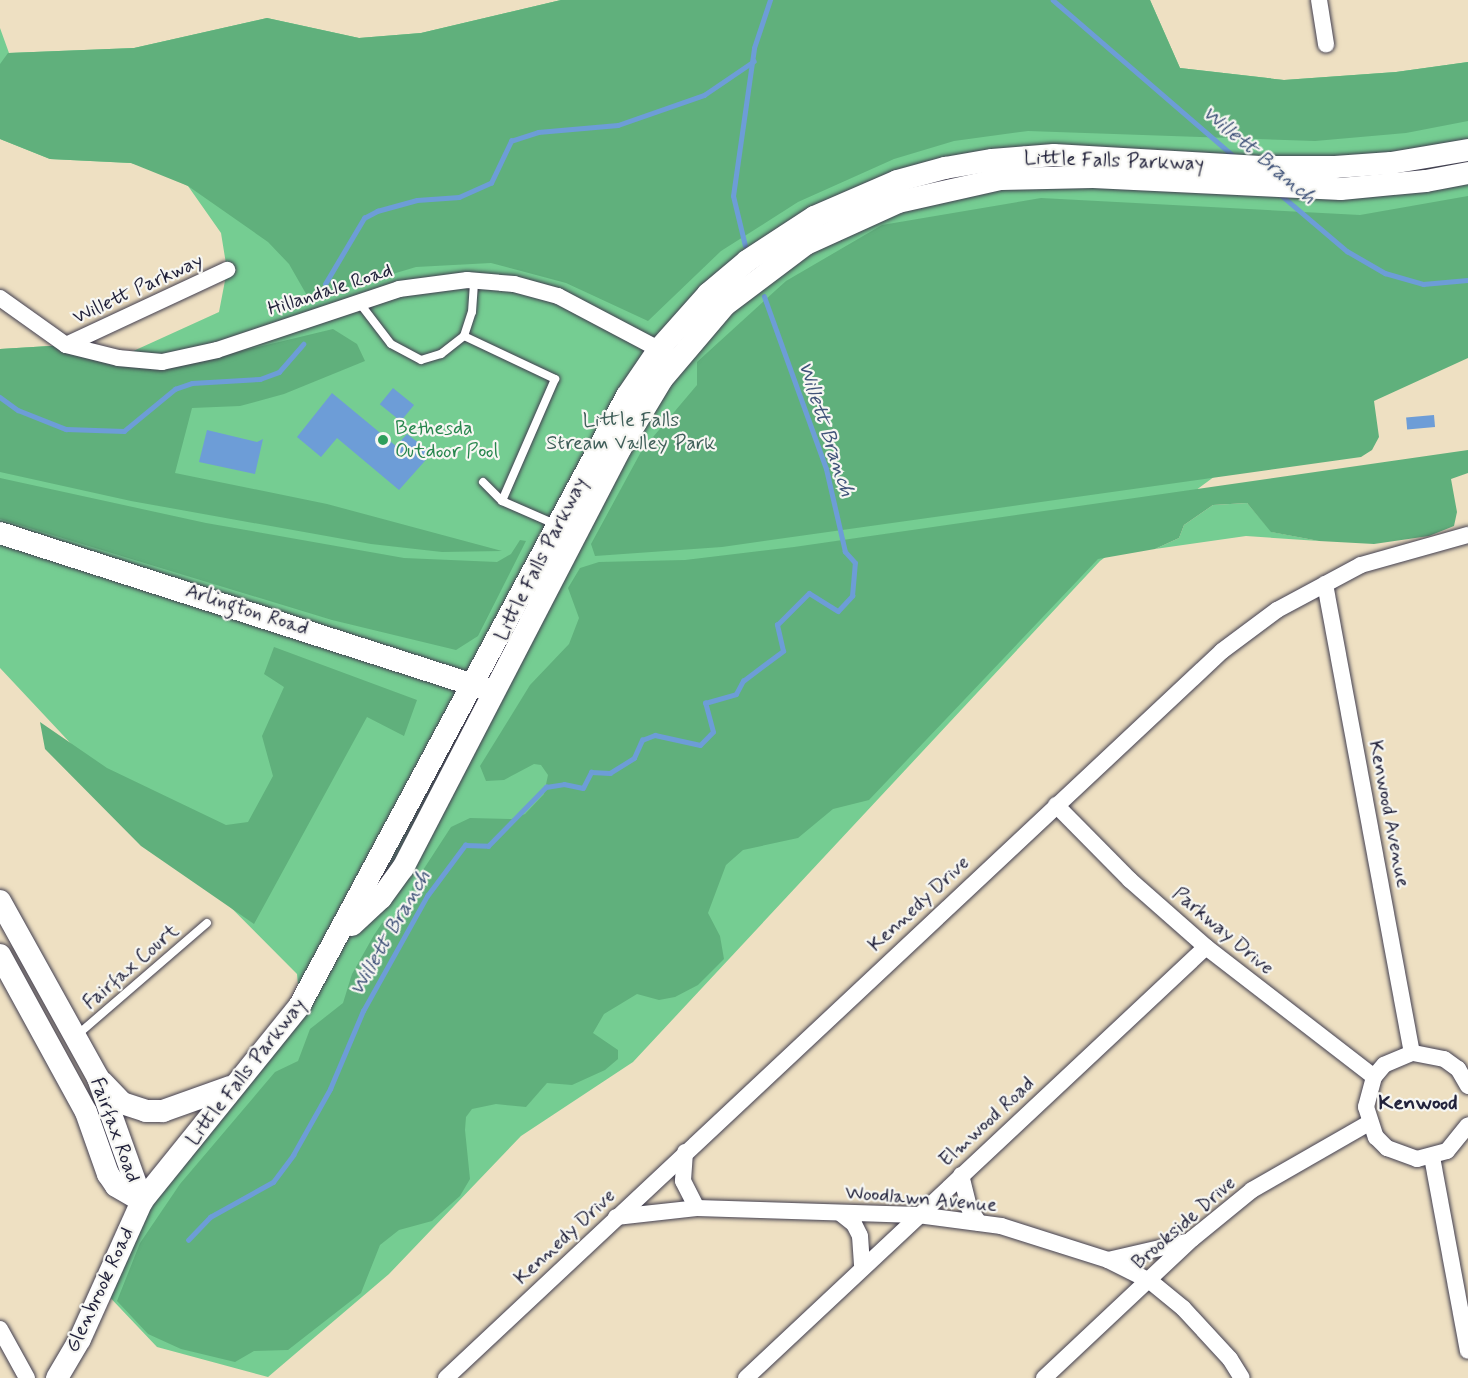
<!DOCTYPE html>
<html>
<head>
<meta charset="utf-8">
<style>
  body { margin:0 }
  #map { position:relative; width:1468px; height:1378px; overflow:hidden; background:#eee0c2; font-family:Mynerve,sans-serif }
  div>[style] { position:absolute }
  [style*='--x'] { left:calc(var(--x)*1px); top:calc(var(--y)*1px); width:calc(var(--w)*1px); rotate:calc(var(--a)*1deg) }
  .green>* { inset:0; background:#75cd92 }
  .forest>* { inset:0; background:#60b07c }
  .water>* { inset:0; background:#6d9dd7; transform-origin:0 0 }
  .stream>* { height:4.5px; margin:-2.25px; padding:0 2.25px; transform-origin:2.25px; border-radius:2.25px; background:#6d9dd7 }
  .roads { filter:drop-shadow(0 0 2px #413e4f) drop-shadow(0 0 2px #413e4f) }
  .lane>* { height:8px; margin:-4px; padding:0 4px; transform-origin:4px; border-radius:4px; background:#fff }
  .street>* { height:16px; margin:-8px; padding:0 8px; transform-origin:8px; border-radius:8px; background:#fff }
  .secondary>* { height:22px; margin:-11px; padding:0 11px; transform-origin:11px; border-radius:11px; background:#fff }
  .dots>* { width:16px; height:16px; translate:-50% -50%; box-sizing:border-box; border:3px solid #f6f6f2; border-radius:50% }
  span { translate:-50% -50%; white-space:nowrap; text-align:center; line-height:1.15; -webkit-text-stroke:4.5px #f6f6f2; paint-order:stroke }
  .street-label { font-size:20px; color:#22223b }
  .park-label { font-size:20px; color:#3f5e59 }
  .leisure-label { font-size:20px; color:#27864d }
  .left { translate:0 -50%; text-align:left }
  .water-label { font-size:21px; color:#405379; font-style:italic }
  .neighbourhood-label { font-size:21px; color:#22223b; font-weight:700 }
</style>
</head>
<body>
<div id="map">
  <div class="green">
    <i style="clip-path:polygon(561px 0,1150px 0,1180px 68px,1284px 80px,1396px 72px,1468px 62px,1468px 355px,1249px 451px,1100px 561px,633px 1062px,521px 1136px,389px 1274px,268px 1377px,157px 1347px,102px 1289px,142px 1201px,300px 1005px,297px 974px,121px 797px,0 668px,0 349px,66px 345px,118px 358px,219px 312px,227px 270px,221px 233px,188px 186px,162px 172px,131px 163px,50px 159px,0 139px,0 28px,9px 53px,134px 48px,267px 18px,359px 38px,421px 33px)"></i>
    <i style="clip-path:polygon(1247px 503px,1272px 532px,1319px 541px,1246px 536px,1155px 549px,1179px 538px,1184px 525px,1213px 505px)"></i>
  </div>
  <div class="forest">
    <i style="clip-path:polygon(561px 0,1150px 0,1180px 68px,1284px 80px,1396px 72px,1468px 62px,1468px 121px,1406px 133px,1315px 141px,1028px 131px,954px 141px,894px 159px,798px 202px,721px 251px,648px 321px,566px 283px,491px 263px,416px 267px,309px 299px,289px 264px,268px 242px,188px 186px,131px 163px,50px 159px,0 139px,0 64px,8px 53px,134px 48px,267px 18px,359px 38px,421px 33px)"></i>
    <i style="clip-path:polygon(1468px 196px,1468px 358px,1374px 401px,1379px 437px,1372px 450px,1361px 457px,722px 547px,595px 556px,591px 544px,642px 450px,697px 385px,697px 362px,786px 281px,882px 225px,1041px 198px,1360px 215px)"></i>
    <i style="clip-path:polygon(333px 329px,357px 344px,365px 361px,284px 394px,240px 406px,192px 408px,175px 473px,327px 504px,502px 551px,442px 552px,371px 544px,131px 501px,0 472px,0 349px,66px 345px,208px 359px)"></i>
    <i style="clip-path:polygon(1468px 450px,1468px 473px,1451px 479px,1457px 512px,1454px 526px,1429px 536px,1374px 544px,1319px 541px,1271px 532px,1247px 503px,1213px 505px,1184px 525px,1179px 538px,1155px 549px,1098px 559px,869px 800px,833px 809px,798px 838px,743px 850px,726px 865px,708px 913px,720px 936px,724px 959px,698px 985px,675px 997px,659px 1000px,637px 994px,604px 1014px,593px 1033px,618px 1050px,618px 1059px,605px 1070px,572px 1085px,547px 1083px,526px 1107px,496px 1104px,472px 1109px,466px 1117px,465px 1130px,470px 1179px,460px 1196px,432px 1221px,399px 1230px,380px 1245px,361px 1293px,288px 1350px,254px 1351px,235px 1362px,181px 1349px,148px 1334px,117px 1301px,140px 1243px,180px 1184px,275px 1072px,298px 1061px,310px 1029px,343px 1003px,352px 974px,374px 935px,382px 923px,409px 912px,412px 887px,451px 827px,470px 818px,512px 819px,525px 814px,544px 794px,548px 775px,541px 765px,534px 764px,504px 780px,486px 781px,480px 766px,530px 685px,569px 644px,579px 618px,568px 588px,580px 568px,599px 562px,685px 560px,794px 547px)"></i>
    <i style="clip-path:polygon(0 478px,206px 523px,404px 558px,497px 562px,511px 554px,520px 540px,526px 541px,478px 636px,456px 650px,332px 620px,0 519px)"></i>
    <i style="clip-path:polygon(274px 647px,417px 700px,404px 736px,367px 717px,254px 924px,141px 846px,45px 749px,40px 722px,107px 768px,226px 825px,248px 822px,273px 776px,262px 736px,284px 687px,264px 674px)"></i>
  </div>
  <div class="water">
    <i style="left:393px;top:388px;width:27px;height:21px;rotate:39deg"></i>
    <i style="clip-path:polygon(332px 393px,396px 446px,407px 434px,432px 453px,399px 490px,337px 438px,321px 457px,297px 437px)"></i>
    <i style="left:1434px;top:415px;width:12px;height:28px;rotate:85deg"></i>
    <i style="clip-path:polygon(207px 430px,257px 442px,263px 439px,255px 474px,199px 462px)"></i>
  </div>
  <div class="stream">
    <i style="--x:1053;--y:0;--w:240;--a:40.8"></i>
    <i style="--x:1281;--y:195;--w:87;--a:40.3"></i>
    <i style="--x:1347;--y:251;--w:44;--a:30.1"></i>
    <i style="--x:1385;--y:273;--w:40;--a:16"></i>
    <i style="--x:1423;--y:284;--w:45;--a:-5.1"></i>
    <i style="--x:745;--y:246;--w:51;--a:-103.5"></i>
    <i style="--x:733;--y:196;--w:149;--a:-81.9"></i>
    <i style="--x:754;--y:48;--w:51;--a:-71.6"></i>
    <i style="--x:325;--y:284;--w:77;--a:-59.4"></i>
    <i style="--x:364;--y:218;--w:15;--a:-28"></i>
    <i style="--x:377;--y:211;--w:41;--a:-15.4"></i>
    <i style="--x:417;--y:200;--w:42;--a:-4.1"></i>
    <i style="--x:459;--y:197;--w:35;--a:-24"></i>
    <i style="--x:491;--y:183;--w:47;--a:-64.5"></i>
    <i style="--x:511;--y:141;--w:28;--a:-18"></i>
    <i style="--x:538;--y:132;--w:80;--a:-5"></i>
    <i style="--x:618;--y:125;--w:91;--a:-19.2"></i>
    <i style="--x:704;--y:95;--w:60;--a:-34.2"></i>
    <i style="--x:0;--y:397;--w:22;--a:36"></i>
    <i style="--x:18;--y:410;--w:52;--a:21.6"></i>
    <i style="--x:66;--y:429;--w:58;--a:2"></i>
    <i style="--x:124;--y:431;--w:66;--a:-39.5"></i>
    <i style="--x:175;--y:389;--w:18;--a:-19"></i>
    <i style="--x:192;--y:383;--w:68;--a:-3.4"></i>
    <i style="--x:260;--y:379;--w:20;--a:-20"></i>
    <i style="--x:279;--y:372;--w:37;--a:-49"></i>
    <i style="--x:188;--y:1240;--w:32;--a:-46"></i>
    <i style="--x:210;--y:1217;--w:72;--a:-29.1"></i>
    <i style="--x:273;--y:1182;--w:34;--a:-53"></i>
    <i style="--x:293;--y:1155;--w:76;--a:-60.7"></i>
    <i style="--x:330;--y:1089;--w:85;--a:-67.1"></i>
    <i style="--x:363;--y:1011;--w:132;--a:-60.9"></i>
    <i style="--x:427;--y:896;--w:64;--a:-53.3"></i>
    <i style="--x:465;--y:845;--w:23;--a:2"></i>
    <i style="--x:488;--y:846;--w:83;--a:-45.5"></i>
    <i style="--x:546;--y:787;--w:18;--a:-9"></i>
    <i style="--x:564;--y:784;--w:19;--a:12"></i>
    <i style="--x:583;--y:788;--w:18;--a:-63"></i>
    <i style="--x:591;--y:772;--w:19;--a:3"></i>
    <i style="--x:610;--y:773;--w:28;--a:-32"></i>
    <i style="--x:634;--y:758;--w:20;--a:-66"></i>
    <i style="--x:642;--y:740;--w:14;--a:-21"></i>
    <i style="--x:655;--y:735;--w:46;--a:12.5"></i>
    <i style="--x:700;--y:745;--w:18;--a:-45"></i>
    <i style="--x:713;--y:732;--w:30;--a:-105"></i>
    <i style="--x:705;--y:703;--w:32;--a:-16"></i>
    <i style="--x:736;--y:694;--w:15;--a:-62"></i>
    <i style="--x:743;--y:681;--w:50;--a:-36.9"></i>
    <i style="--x:783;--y:651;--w:27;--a:-103"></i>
    <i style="--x:777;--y:625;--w:45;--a:-45"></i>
    <i style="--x:809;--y:593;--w:34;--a:32"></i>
    <i style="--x:838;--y:611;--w:21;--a:-47"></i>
    <i style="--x:852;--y:596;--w:33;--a:-85"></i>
    <i style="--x:855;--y:563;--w:15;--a:-132"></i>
    <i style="--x:845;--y:552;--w:85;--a:-102.9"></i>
    <i style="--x:826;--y:469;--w:183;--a:-109.8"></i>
  </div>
  <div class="roads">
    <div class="lane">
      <i style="--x:358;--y:301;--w:54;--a:52.5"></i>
      <i style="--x:391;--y:344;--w:34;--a:28"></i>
      <i style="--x:421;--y:360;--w:21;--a:-17"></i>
      <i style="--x:441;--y:354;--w:29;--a:-38"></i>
      <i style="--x:464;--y:336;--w:25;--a:-72"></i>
      <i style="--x:472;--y:312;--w:32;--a:-86"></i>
      <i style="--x:464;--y:336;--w:101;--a:25.3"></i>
      <i style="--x:555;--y:379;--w:133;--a:113.5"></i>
      <i style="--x:483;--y:482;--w:27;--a:45"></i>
      <i style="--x:502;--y:501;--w:60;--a:23.6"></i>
      <i style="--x:76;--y:1036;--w:173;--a:-40.8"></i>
    </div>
    <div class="street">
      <i style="--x:1319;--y:0;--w:45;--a:81"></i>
      <i style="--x:0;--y:298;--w:81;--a:35.5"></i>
      <i style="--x:66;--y:345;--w:54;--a:14"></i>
      <i style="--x:118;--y:358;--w:44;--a:5.2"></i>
      <i style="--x:162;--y:362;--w:56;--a:-12.3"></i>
      <i style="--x:217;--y:350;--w:192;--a:-18.5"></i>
      <i style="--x:399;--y:289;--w:69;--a:-7.5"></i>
      <i style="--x:467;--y:280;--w:47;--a:4.9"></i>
      <i style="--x:514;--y:284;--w:46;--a:15.3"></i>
      <i style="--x:558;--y:296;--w:124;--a:27.8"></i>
      <i style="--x:66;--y:345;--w:178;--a:-25"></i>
      <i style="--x:1325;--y:584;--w:477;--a:79.5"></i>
      <i style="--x:1056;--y:805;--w:105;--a:45.4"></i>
      <i style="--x:1130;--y:880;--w:101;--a:41.4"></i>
      <i style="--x:1206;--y:947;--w:212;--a:37.7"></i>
      <i style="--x:1468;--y:1086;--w:20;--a:-120"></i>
      <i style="--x:1458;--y:1069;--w:17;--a:-144"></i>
      <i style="--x:1444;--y:1059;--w:33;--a:-169"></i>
      <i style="--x:1412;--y:1053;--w:30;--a:157"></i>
      <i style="--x:1384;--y:1065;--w:16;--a:130"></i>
      <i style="--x:1374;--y:1077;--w:31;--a:105"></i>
      <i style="--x:1366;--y:1107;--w:32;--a:72"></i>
      <i style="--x:1376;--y:1137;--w:16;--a:45"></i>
      <i style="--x:1387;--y:1148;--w:32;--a:20"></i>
      <i style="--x:1417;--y:1159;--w:31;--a:-15"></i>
      <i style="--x:1447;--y:1151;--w:33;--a:-51"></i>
      <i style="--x:685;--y:1152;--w:29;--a:94"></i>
      <i style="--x:683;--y:1181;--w:30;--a:63"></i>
      <i style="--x:1432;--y:1157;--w:197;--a:79.5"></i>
      <i style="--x:961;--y:1175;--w:34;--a:76"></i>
      <i style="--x:969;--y:1208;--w:18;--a:56"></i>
      <i style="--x:840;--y:1213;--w:18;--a:38"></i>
      <i style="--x:854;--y:1224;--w:13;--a:63"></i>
      <i style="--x:860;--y:1236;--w:32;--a:86"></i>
      <i style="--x:616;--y:1217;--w:81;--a:-6.3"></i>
      <i style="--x:697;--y:1208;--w:221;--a:1.8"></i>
      <i style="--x:918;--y:1215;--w:84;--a:7.5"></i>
      <i style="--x:1001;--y:1226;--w:112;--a:17.6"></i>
      <i style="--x:1108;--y:1260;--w:47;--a:26.6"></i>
      <i style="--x:1150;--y:1281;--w:43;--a:39.3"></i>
      <i style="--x:1183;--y:1308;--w:69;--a:47.3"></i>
      <i style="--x:1230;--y:1359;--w:22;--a:58"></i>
      <i style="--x:1108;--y:1260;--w:80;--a:-13"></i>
      <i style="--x:0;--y:1329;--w:56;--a:61.1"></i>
      <i style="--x:446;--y:1378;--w:1063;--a:-43.13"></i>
      <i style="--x:1222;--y:651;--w:69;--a:-36.7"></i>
      <i style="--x:1277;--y:610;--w:95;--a:-28.2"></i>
      <i style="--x:1361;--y:565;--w:111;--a:-15.7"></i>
      <i style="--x:746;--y:1378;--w:630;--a:-43.14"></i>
      <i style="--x:1044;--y:1378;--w:203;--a:-43.2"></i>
      <i style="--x:1192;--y:1239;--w:77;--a:-39.2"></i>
      <i style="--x:1252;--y:1190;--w:135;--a:-29.8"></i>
    </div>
    <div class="secondary">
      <i style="--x:0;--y:533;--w:514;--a:17.8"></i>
      <i style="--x:0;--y:901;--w:202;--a:61"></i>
      <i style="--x:98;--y:1078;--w:131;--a:70.3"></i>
      <i style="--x:352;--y:925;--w:40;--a:-43"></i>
      <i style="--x:381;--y:898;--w:37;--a:-54"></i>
      <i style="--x:403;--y:868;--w:472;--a:-62.6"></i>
      <i style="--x:620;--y:449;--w:82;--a:-59"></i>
      <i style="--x:662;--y:379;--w:97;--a:-49.6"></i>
      <i style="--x:725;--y:305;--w:101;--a:-37"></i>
      <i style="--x:806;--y:244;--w:101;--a:-24.5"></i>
      <i style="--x:898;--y:202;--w:106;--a:-12.6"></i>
      <i style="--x:1001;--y:179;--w:92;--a:-1.2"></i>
      <i style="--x:1093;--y:177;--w:248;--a:2.8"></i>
      <i style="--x:1341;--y:189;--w:85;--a:-5.4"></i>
      <i style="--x:1426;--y:181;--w:43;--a:-10.8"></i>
      <i style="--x:0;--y:955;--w:179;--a:61.3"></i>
      <i style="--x:86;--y:1112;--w:66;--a:70.5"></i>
      <i style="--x:108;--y:1174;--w:14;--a:56"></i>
      <i style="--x:116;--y:1186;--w:30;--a:30"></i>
      <i style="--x:102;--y:1082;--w:29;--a:46"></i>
      <i style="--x:122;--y:1103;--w:25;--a:18"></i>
      <i style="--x:146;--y:1111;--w:17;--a:0"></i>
      <i style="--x:163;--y:1111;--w:71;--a:-19.7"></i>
      <i style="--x:57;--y:1378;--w:45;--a:-59.5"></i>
      <i style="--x:80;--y:1339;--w:151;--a:-65.8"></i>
      <i style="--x:142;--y:1201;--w:252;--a:-51.1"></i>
      <i style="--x:300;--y:1005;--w:691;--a:-61.77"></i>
      <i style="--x:627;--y:396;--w:57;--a:-55.8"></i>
      <i style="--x:659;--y:349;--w:74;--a:-48.3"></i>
      <i style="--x:708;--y:294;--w:51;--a:-40.2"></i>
      <i style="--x:747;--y:261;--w:80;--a:-33.3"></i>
      <i style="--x:814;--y:217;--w:90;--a:-23.4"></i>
      <i style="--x:897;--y:181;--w:50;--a:-15.2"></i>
      <i style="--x:945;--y:168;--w:48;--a:-9.7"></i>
      <i style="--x:992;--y:160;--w:62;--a:-4.6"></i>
      <i style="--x:1054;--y:155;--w:211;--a:3.3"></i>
      <i style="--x:1265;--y:167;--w:70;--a:0"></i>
      <i style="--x:1335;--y:167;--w:56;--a:-4.1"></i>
      <i style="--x:1391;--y:163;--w:78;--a:-9.6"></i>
    </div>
  </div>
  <div class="dots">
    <i style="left:383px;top:440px;background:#2e9e5b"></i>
  </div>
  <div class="street-label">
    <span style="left:1114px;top:161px;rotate:2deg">Little Falls Parkway</span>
    <span style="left:138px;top:289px;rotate:-25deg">Willett Parkway</span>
    <span style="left:330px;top:290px;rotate:-18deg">Hillandale Road</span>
    <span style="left:541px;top:559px;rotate:-63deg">Little Falls Parkway</span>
    <span style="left:247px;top:610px;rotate:18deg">Arlington Road</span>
    <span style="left:1389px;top:814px;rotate:79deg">Kenwood Avenue</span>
    <span style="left:919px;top:904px;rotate:-43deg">Kennedy Drive</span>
    <span style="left:1223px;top:931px;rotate:40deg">Parkway Drive</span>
    <span style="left:131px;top:967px;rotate:-41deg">Fairfax Court</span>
    <span style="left:246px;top:1072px;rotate:-52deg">Little Falls Parkway</span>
    <span style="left:987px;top:1122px;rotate:-43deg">Elmwood Road</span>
    <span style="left:115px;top:1130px;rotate:70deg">Fairfax Road</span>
    <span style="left:921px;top:1199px;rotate:5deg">Woodlawn Avenue</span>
    <span style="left:1184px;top:1223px;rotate:-41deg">Brookside Drive</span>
    <span style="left:565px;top:1237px;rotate:-43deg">Kennedy Drive</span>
    <span style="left:100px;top:1290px;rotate:-65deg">Glenbrook Road</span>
  </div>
  <div class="park-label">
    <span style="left:631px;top:432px">Little Falls<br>Stream Valley Park</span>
  </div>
  <div class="leisure-label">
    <span class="left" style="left:395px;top:440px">Bethesda<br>Outdoor Pool</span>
  </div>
  <div class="water-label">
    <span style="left:1259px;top:155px;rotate:40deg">Willett Branch</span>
    <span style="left:826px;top:429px;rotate:72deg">Willett Branch</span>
    <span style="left:390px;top:933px;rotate:-60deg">Willett Branch</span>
  </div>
  <div class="neighbourhood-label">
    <span style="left:1418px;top:1103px">Kenwood</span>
  </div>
</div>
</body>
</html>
